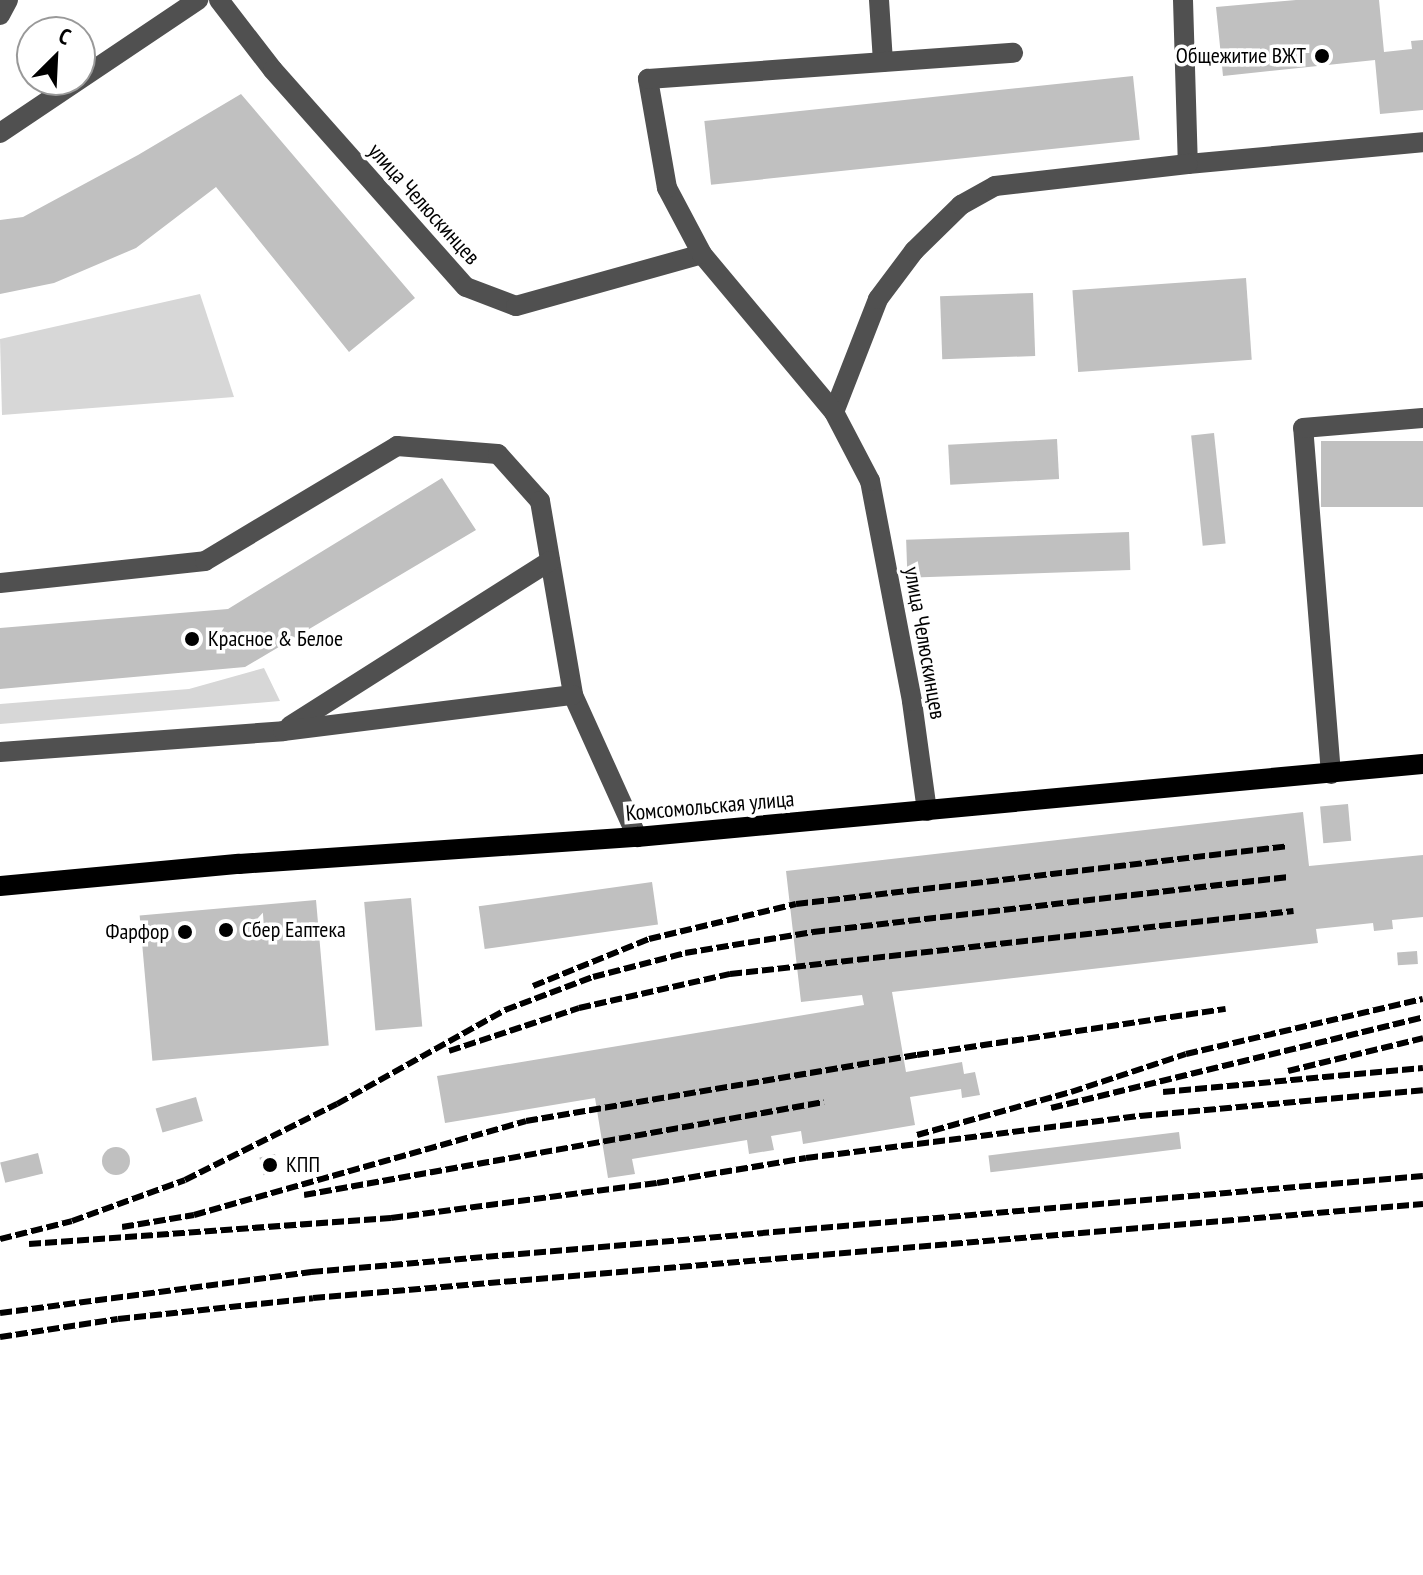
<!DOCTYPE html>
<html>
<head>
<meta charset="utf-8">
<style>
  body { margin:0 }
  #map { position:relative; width:1423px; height:1575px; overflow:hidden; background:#fff; font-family:"PT Sans Narrow",sans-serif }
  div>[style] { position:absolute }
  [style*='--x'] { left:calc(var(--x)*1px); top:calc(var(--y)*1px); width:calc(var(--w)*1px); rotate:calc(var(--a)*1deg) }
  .green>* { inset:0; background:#d7d7d7 }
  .building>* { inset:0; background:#c0c0c0; transform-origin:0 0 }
  .round { border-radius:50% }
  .minor>* { height:20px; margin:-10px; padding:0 10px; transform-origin:10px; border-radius:10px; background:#505050 }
  .major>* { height:20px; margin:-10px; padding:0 10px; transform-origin:10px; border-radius:10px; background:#000 }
  .rail>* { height:6px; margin-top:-3px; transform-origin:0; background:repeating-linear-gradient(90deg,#000 0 12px,transparent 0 16px) }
  .dots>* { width:22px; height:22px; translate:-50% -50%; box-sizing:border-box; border:4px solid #fff; border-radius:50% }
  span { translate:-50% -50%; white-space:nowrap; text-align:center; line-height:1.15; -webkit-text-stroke:7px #fff; paint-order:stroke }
  .poi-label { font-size:22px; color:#000 }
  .right { translate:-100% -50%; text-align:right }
  .left { translate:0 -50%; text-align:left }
  .street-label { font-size:22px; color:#000 }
  .north { position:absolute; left:16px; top:16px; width:80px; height:80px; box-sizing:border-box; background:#fff; border:2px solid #999; border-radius:50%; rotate:24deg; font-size:22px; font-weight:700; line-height:32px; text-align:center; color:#000 }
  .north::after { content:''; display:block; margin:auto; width:28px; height:36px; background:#000; clip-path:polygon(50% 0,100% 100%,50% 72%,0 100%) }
</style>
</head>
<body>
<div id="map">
  <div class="green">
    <i style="clip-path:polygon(200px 294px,234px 397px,2px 415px,0 339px)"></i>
    <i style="clip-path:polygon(264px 668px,280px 701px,0 724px,0 704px,189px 689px)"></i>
  </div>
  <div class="building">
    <i style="clip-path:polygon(1296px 0,1379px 0,1384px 52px,1412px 49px,1411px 41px,1423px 40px,1423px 110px,1380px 114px,1375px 60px,1223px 76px,1216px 7px)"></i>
    <i style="left:1133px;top:76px;width:64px;height:431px;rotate:84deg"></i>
    <i style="clip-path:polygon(241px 94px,415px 298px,349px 352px,216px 187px,136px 248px,54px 283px,0 294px,0 220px,23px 217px,138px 155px)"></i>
    <i style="left:1246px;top:278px;width:82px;height:174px;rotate:86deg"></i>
    <i style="left:1033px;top:293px;width:63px;height:93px;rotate:88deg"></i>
    <i style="left:1214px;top:433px;width:111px;height:23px;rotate:84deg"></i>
    <i style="left:1057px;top:439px;width:40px;height:109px;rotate:87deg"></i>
    <i style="left:1423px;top:441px;width:66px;height:102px;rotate:90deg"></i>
    <i style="clip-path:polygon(442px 478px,476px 530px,245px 667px,0 689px,0 628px,228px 609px)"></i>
    <i style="left:1129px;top:532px;width:38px;height:223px;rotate:88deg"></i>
    <i style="left:1348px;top:804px;width:37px;height:28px;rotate:85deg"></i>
    <i style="clip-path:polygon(1303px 812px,1309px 866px,1423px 855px,1423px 917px,1392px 920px,1393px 929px,1374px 931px,1373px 923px,1316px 929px,1318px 943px,892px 992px,906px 1072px,962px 1062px,964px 1074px,975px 1072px,980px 1095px,962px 1098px,961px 1089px,910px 1097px,915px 1125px,803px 1144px,801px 1131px,771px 1136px,774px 1150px,749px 1154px,747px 1140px,632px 1159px,635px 1174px,608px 1178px,595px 1098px,445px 1123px,437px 1076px,864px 1005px,862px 995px,801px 1002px,786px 871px)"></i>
    <i style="left:652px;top:882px;width:43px;height:175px;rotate:82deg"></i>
    <i style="left:411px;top:898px;width:129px;height:47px;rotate:85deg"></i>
    <i style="left:316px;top:900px;width:146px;height:177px;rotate:85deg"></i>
    <i style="left:1417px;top:951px;width:13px;height:20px;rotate:86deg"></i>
    <i style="left:196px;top:1097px;width:25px;height:42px;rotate:74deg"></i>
    <i style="left:1179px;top:1132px;width:17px;height:192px;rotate:83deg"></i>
    <i class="round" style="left:102px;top:1147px;width:28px;height:28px"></i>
    <i style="left:38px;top:1153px;width:21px;height:39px;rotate:76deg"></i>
    <i style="left:275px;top:1154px;width:18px;height:16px;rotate:77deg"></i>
  </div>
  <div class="minor">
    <i style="--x:219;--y:0;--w:88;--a:52.4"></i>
    <i style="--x:273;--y:70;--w:290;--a:48.4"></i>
    <i style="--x:466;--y:287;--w:53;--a:20.8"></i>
    <i style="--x:516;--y:306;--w:193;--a:-15.6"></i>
    <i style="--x:879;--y:0;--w:62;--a:86.3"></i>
    <i style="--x:1183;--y:0;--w:164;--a:88.3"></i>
    <i style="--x:1188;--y:164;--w:236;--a:-5.3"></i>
    <i style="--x:0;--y:15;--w:17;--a:-62"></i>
    <i style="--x:0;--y:133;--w:239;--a:-33.9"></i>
    <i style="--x:834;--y:412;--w:121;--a:-68.7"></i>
    <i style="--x:878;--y:299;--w:60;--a:-53.1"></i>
    <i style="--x:914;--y:251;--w:66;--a:-44.4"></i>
    <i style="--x:961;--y:205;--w:39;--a:-29"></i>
    <i style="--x:995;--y:186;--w:194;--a:-6.5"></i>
    <i style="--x:0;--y:583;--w:206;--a:-6.1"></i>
    <i style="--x:205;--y:561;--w:224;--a:-30.9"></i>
    <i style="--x:397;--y:446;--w:101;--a:4.5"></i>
    <i style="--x:498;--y:454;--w:63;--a:48.2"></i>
    <i style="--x:540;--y:501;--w:197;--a:80.3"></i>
    <i style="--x:573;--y:695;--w:156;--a:65.7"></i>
    <i style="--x:290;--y:726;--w:308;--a:-32.4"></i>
    <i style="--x:0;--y:752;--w:284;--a:-4.2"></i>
    <i style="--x:283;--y:731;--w:292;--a:-7.1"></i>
    <i style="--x:1331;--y:774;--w:347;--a:-94.6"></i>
    <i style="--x:1303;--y:428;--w:120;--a:-4.8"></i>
    <i style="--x:927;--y:811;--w:111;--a:-97.8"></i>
    <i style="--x:912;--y:701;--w:224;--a:-100.8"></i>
    <i style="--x:870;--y:481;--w:78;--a:-117.6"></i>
    <i style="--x:834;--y:412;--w:206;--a:-129.9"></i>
    <i style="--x:702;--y:254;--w:75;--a:-117.9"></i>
    <i style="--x:667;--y:188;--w:111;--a:-99.9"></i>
    <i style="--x:648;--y:79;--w:366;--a:-4.1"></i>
  </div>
  <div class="major">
    <i style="--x:0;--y:886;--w:240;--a:-5.3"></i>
    <i style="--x:239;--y:864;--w:399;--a:-3.9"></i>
    <i style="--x:637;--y:837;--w:789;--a:-5.31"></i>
  </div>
  <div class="rail">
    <i style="--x:533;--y:986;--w:125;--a:-22.1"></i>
    <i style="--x:649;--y:939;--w:151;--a:-13.4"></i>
    <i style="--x:796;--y:904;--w:494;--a:-6.7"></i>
    <i style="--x:449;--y:1051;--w:137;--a:-18.3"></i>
    <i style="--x:579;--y:1008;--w:155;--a:-12.7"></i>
    <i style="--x:730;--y:974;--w:567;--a:-6.38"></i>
    <i style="--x:1288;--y:1071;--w:139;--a:-13.7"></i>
    <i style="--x:1163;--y:1092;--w:261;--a:-5.3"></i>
    <i style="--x:1051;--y:1108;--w:383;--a:-13.7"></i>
    <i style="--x:917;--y:1135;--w:160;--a:-15.6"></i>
    <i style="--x:1071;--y:1092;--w:121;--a:-18.3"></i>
    <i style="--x:1186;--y:1054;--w:243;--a:-13.1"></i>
    <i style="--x:304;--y:1195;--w:528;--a:-10.14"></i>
    <i style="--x:122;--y:1227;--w:73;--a:-9.5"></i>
    <i style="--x:194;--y:1215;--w:345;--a:-15.8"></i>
    <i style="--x:526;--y:1121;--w:397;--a:-9.6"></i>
    <i style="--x:917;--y:1055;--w:312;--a:-8.5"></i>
    <i style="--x:0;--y:1239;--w:74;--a:-14"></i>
    <i style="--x:72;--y:1221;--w:120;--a:-19.9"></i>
    <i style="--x:185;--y:1180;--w:170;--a:-26.6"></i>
    <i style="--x:337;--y:1104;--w:193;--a:-29.2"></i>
    <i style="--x:505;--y:1010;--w:94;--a:-20.6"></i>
    <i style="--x:593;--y:977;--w:95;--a:-14.6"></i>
    <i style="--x:685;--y:953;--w:130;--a:-9.3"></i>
    <i style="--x:813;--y:932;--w:479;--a:-6.6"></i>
    <i style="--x:29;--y:1244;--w:363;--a:-4.1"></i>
    <i style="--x:391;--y:1218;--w:268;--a:-7.5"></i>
    <i style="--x:657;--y:1183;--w:151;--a:-9.5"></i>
    <i style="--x:806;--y:1158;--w:337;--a:-7.2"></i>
    <i style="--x:1140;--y:1116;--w:284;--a:-5.2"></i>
    <i style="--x:0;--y:1313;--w:314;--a:-7.5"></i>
    <i style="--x:311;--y:1272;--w:1116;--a:-4.93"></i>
    <i style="--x:0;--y:1337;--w:119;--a:-8.7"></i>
    <i style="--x:118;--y:1319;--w:196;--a:-6.1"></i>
    <i style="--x:313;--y:1298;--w:1114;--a:-4.84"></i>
  </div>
  <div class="dots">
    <i style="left:1322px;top:56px;background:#000"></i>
    <i style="left:192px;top:639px;background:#000"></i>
    <i style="left:226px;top:930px;background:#000"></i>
    <i style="left:185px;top:932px;background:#000"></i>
    <i style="left:270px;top:1165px;background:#000"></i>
  </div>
  <div class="poi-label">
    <span class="right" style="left:1306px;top:56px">Общежитие ВЖТ</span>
    <span class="left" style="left:208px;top:639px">Красное &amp; Белое</span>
    <span class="left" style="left:242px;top:930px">Сбер Еаптека</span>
    <span class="right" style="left:169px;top:932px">Фарфор</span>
    <span class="left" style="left:286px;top:1165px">КПП</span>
  </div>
  <div class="street-label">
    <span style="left:424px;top:204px;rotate:48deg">улица Челюскинцев</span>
    <span style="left:925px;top:643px;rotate:80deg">улица Челюскинцев</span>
    <span style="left:710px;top:806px;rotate:-5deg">Комсомольская улица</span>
  </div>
  <div class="north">С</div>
</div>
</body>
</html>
